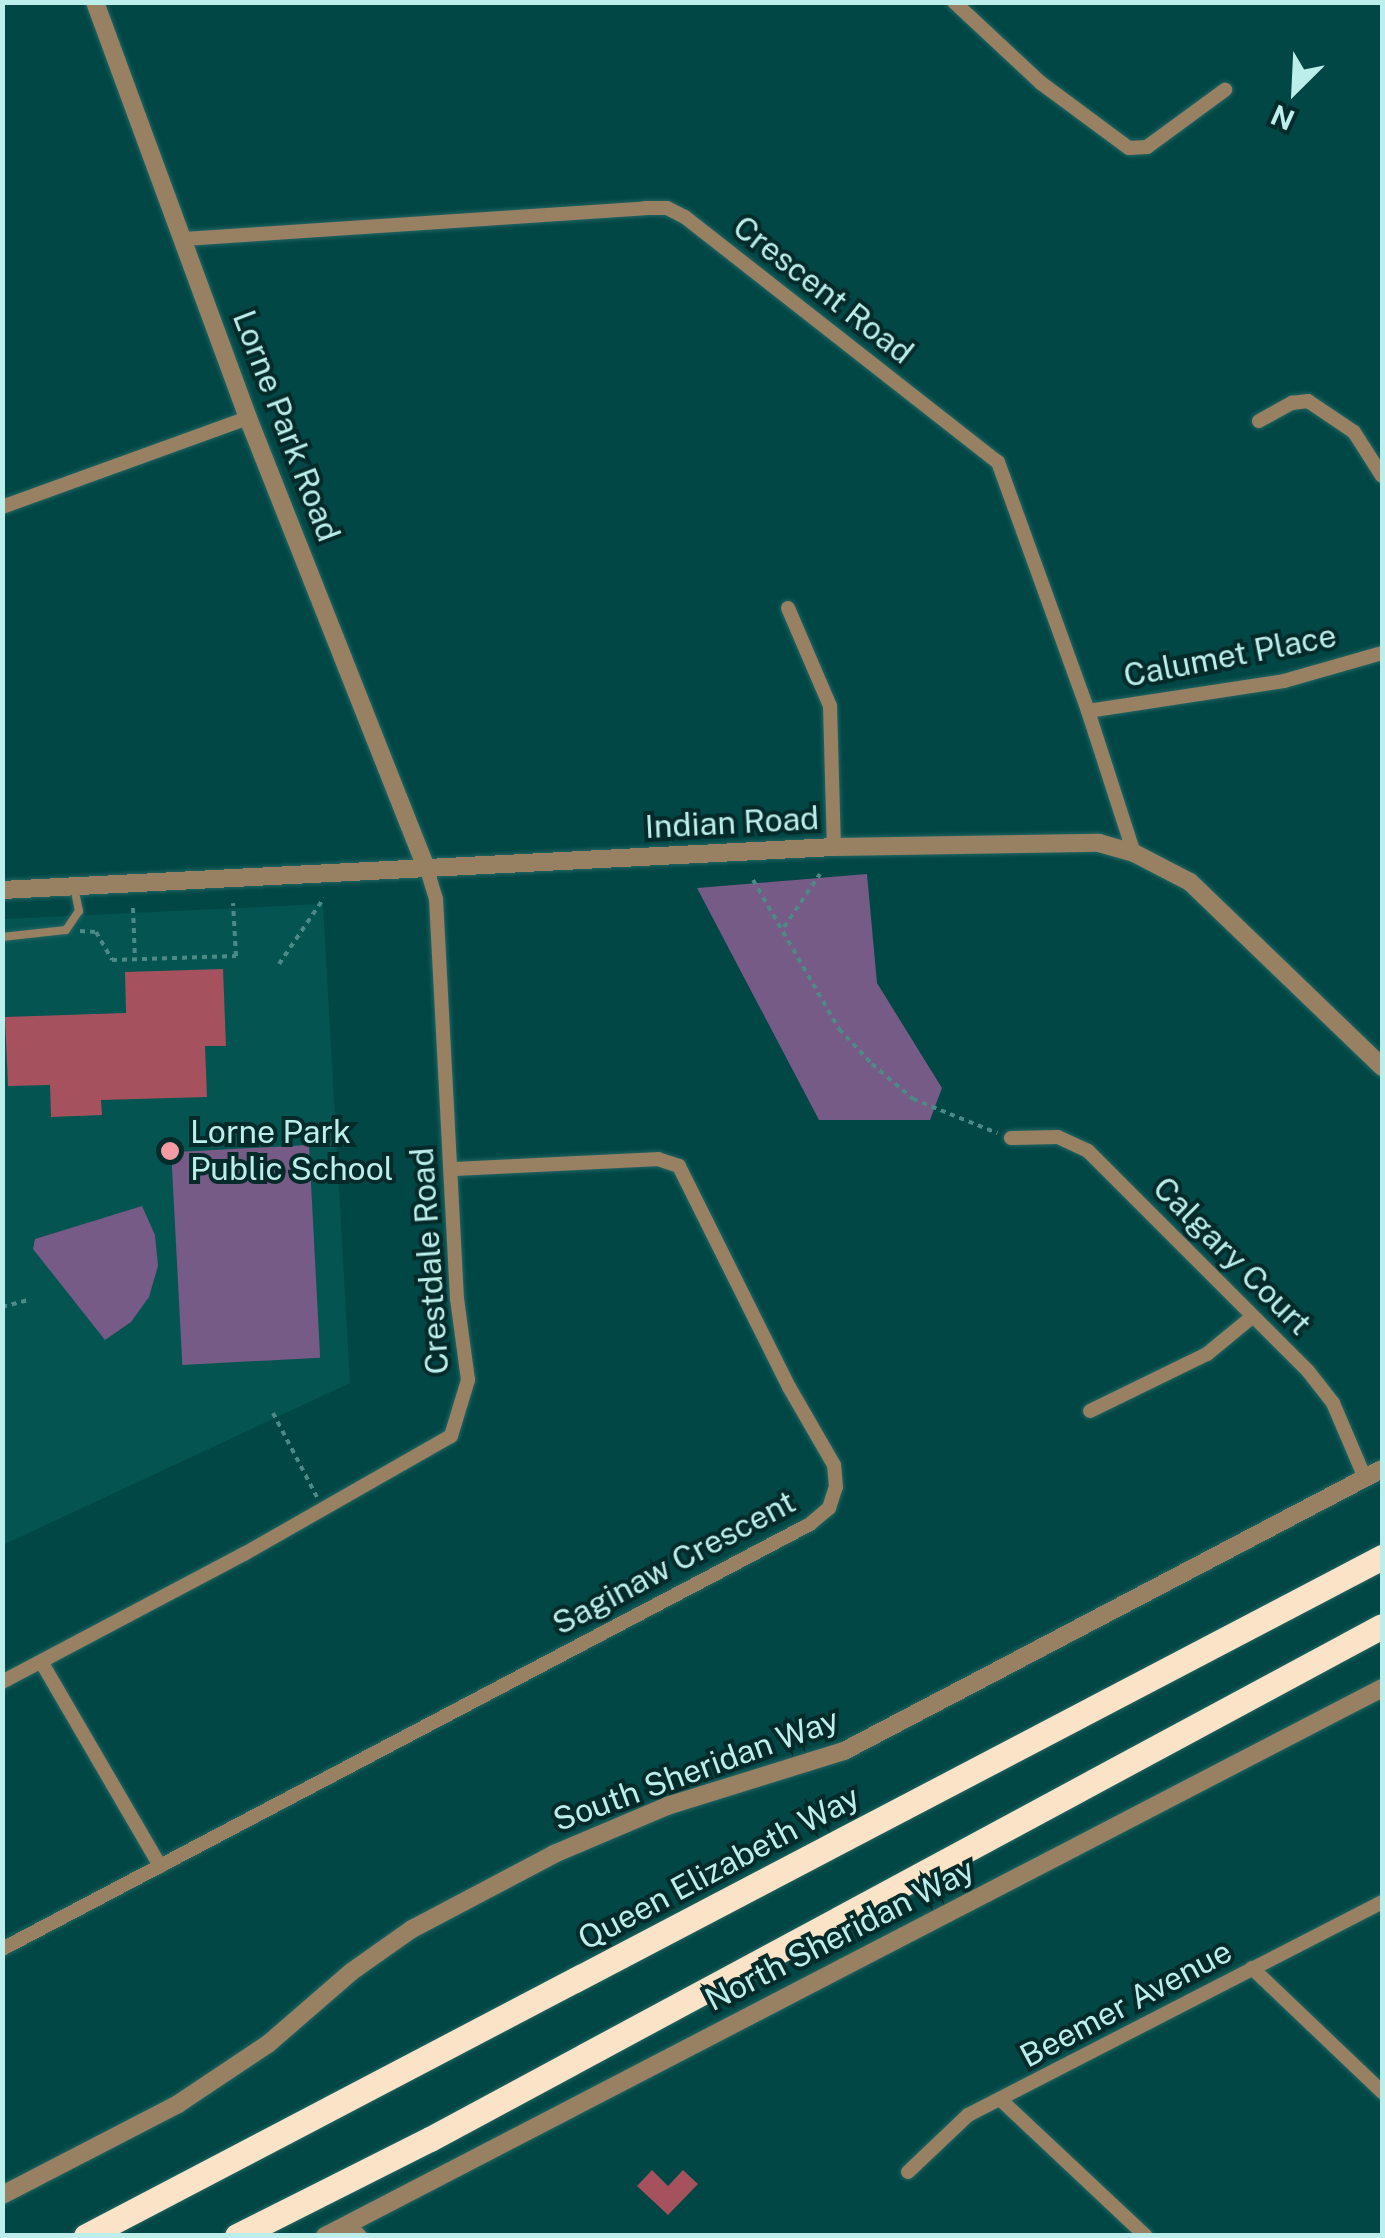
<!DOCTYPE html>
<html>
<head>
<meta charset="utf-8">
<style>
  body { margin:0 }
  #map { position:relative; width:1385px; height:2238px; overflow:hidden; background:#004745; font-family:"Public Sans",sans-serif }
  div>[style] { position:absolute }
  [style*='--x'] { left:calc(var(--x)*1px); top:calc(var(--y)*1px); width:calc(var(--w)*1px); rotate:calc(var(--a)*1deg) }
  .built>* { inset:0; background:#045452 }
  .green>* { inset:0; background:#755b86; transform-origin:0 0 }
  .building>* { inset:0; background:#a6515e }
  .path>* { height:4px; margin-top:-2px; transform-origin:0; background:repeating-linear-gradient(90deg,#4c8a88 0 5px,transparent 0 10px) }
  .roads { filter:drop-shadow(0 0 2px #226563) drop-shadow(0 0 2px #226563) }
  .service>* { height:8px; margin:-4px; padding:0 4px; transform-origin:4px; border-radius:4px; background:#988063 }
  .minor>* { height:14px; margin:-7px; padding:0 7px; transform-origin:7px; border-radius:7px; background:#988063 }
  .tertiary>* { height:18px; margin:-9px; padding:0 9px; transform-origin:9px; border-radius:9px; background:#988063 }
  .motorway>* { height:25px; margin:-12.5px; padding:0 12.5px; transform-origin:12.5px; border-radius:12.5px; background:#fbe3c8 }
  .dots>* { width:28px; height:28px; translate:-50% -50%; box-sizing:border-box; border:5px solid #042a29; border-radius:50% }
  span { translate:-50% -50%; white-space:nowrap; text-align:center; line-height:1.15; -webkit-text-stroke:8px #042a29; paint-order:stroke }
  .street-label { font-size:32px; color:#bceeeb }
  .poi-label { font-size:32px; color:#bceeeb }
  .left { translate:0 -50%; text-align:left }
  .frame { position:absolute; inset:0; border:5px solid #bceeeb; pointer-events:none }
  .north { position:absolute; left:1245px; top:40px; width:100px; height:100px; -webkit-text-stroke:8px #042a29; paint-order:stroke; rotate:204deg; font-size:28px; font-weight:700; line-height:40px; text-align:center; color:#bceeeb }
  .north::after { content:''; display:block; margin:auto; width:35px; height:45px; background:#bceeeb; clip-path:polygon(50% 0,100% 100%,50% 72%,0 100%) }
</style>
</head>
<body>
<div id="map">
  <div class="built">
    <i style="clip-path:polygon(323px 904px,350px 1383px,3px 1545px,3px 919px)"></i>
  </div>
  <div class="green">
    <i style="clip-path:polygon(867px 874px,877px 983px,942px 1088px,930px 1120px,819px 1120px,697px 888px)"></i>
    <i style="left:309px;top:1145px;width:213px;height:138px;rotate:87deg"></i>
    <i style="clip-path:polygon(142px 1206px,155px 1235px,158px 1266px,149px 1297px,131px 1322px,105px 1340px,33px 1249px,35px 1239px)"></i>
  </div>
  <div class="building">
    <i style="clip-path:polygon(223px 969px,226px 1046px,205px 1046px,207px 1097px,101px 1100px,102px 1115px,51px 1117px,50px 1085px,8px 1086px,5px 1017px,126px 1013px,125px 972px)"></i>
    <i style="clip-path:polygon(652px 2170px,668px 2186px,683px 2170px,698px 2184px,668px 2215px,637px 2186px)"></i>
  </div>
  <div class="path">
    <i style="--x:753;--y:880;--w:172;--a:60"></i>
    <i style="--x:839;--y:1029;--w:48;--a:46.7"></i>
    <i style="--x:872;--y:1064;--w:54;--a:40.5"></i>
    <i style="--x:913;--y:1099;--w:91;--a:22"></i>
    <i style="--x:133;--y:908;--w:51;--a:87.8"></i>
    <i style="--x:784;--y:927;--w:64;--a:-55.8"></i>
    <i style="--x:80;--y:931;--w:16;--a:4"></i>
    <i style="--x:96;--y:932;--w:32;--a:60"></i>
    <i style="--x:112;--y:960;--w:124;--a:-1.8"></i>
    <i style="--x:236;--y:956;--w:53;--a:-93.2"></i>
    <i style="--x:279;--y:964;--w:80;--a:-55.7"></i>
    <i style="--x:2;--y:1307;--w:27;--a:-15"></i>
    <i style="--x:273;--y:1413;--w:95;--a:62.4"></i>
  </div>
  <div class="roads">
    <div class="service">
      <i style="--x:2;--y:937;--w:64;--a:-6.2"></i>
      <i style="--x:66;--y:930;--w:23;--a:-56"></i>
      <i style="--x:79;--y:911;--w:24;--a:-102"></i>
    </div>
    <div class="minor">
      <i style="--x:954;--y:2;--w:119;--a:43"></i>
      <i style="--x:1041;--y:83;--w:109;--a:36.5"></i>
      <i style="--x:1129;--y:148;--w:18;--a:-3"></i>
      <i style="--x:1147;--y:147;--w:97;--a:-36.2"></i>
      <i style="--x:184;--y:239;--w:462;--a:-3.8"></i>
      <i style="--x:645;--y:208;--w:22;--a:0"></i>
      <i style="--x:667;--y:208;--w:20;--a:27"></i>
      <i style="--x:685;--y:217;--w:397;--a:38.1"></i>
      <i style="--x:998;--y:462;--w:265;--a:70.1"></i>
      <i style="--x:1088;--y:711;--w:149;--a:72.1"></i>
      <i style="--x:1259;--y:421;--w:38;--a:-29"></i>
      <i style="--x:1292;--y:403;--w:16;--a:-7"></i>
      <i style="--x:1308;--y:401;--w:55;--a:34"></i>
      <i style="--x:1354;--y:432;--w:52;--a:57.5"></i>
      <i style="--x:2;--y:507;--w:262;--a:-19.9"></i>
      <i style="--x:788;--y:608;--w:107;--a:66.8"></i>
      <i style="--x:830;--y:706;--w:141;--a:88.4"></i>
      <i style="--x:1088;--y:711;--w:198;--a:-8.7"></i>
      <i style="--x:1284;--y:681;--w:102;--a:-15.9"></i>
      <i style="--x:1011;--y:1138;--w:47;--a:-1.2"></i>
      <i style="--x:1058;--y:1137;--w:33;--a:25"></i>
      <i style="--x:1088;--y:1151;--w:311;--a:45"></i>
      <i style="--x:1308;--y:1371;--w:41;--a:52"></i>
      <i style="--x:1333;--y:1403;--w:82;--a:66.9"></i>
      <i style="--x:1090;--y:1411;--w:130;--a:-26"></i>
      <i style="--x:1207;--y:1354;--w:58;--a:-39.4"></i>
      <i style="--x:42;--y:1663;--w:235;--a:59.8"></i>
      <i style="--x:2;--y:1682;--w:274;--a:-27.9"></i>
      <i style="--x:244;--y:1554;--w:238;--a:-29.7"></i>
      <i style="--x:451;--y:1436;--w:59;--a:-73.1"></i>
      <i style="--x:468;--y:1380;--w:82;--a:-97.7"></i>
      <i style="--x:457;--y:1299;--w:401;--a:-93"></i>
      <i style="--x:436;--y:899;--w:31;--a:-107"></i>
      <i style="--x:2;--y:1949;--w:913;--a:-27.74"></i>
      <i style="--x:810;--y:1524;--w:25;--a:-40"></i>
      <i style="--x:829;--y:1508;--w:22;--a:-72"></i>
      <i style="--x:836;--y:1487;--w:22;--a:-95"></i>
      <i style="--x:834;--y:1465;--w:90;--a:-120"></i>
      <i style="--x:789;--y:1387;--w:247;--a:-116.5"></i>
      <i style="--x:679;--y:1166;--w:22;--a:-162"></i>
      <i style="--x:658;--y:1159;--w:207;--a:177.2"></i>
      <i style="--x:1252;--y:1968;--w:180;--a:43.6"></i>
      <i style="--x:1002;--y:2101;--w:197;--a:43.2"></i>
      <i style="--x:908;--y:2172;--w:83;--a:-43.5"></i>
      <i style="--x:968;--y:2115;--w:466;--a:-27.2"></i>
      <i style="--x:348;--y:2224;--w:17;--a:45"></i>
    </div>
    <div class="tertiary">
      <i style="--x:95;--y:2;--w:443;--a:69.8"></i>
      <i style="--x:248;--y:418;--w:485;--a:68.4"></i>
      <i style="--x:2;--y:890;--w:833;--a:-2.96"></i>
      <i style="--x:834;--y:847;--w:265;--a:-0.9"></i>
      <i style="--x:1099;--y:843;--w:36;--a:16"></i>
      <i style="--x:1134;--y:853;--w:63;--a:27.4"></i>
      <i style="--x:1190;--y:882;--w:267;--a:43.9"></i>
      <i style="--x:2;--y:2195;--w:198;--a:-27.3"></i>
      <i style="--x:178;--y:2104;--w:108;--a:-33.7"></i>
      <i style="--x:268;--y:2044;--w:110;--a:-40.9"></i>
      <i style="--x:351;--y:1972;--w:75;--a:-35.2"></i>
      <i style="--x:412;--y:1929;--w:161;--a:-27.8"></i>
      <i style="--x:554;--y:1854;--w:123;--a:-23"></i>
      <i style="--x:667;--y:1806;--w:185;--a:-17.3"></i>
      <i style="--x:844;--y:1751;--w:607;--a:-27.66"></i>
      <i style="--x:325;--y:2236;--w:1191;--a:-27.4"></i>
    </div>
    <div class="motorway">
      <i style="--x:86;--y:2236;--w:1463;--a:-27.65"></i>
      <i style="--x:237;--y:2236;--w:216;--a:-26.7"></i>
      <i style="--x:430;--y:2139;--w:1081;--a:-28.32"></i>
    </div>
  </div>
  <div class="dots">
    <i style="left:170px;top:1151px;background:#f49aa5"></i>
  </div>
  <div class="street-label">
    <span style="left:823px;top:290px;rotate:38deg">Crescent Road</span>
    <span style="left:286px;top:426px;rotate:69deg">Lorne Park Road</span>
    <span style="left:1230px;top:656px;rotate:-11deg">Calumet Place</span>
    <span style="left:732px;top:823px;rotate:-3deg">Indian Road</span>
    <span style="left:1232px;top:1256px;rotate:45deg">Calgary Court</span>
    <span style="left:430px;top:1261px;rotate:-94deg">Crestdale Road</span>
    <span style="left:674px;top:1563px;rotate:-28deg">Saginaw Crescent</span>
    <span style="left:696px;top:1770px;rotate:-20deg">South Sheridan Way</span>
    <span style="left:719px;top:1868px;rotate:-28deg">Queen Elizabeth Way</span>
    <span style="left:840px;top:1935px;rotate:-27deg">North Sheridan Way</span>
    <span style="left:1126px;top:2004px;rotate:-28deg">Beemer Avenue</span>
  </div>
  <div class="poi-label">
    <span class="left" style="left:190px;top:1151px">Lorne Park<br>Public School</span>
  </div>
  <div class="frame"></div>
  <div class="north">N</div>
</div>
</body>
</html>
